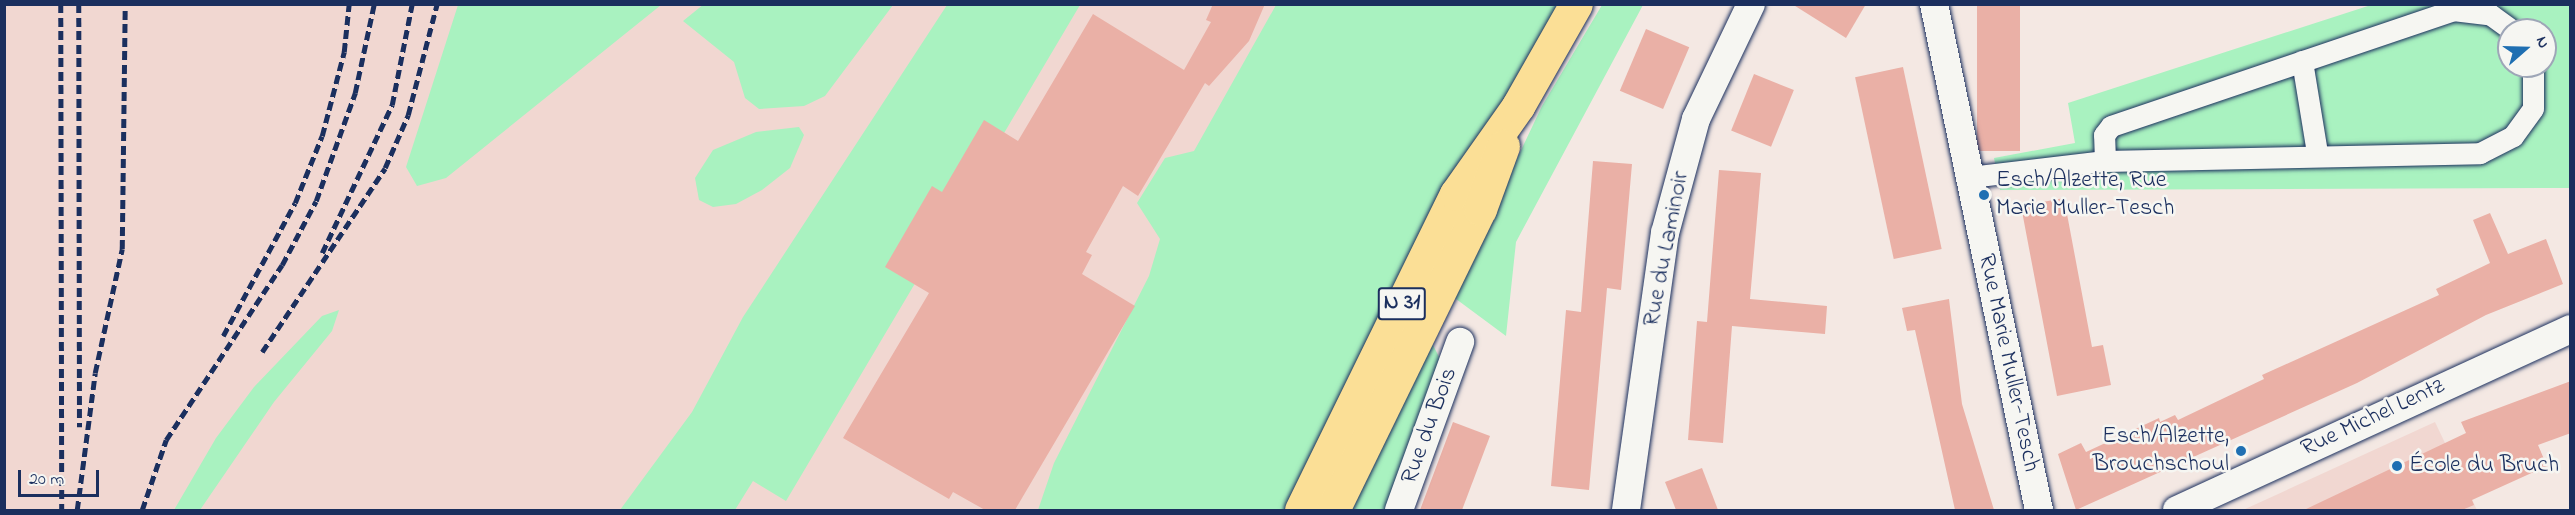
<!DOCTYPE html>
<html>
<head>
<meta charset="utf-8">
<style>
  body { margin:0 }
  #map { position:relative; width:2575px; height:515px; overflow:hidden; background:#f4e8e3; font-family:"Indie Flower",sans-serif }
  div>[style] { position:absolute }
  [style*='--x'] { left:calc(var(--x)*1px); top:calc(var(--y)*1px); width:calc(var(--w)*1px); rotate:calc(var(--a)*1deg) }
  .built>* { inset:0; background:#f1d7d1 }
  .green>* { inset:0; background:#a9f2c0 }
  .building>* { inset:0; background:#eab0a6; transform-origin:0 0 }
  .roads { filter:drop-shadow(0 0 2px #1b2f5e) drop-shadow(0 0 2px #1b2f5e) }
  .pedestrian>* { height:21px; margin:-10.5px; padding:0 10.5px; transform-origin:10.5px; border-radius:10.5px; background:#f6f6f2 }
  .minor>* { height:28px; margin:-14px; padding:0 14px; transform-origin:14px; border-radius:14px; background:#f6f6f2 }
  .primary>* { height:33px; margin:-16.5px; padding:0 16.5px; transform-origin:16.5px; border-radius:16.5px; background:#fbdf96 }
  .rail>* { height:4.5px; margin-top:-2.25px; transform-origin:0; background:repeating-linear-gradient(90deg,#1b2f5e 0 9px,transparent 0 13.5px) }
  .dots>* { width:16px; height:16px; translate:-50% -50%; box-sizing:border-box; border:3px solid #f6f6f2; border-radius:50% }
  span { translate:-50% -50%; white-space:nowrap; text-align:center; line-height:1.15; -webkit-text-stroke:5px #f6f6f2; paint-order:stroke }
  .shield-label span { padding:2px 4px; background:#f6f6f2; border:2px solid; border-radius:4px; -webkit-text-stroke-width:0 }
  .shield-label { font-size:22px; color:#1b2f5e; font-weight:700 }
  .poi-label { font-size:24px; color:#1b2f5e }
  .left { translate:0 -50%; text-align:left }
  .right { translate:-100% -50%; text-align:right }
  .street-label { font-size:24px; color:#1b2f5e }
  .frame { position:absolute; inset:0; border:6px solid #1b2f5e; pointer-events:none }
  .north { position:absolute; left:2497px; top:18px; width:60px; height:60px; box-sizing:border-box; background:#f6f6f2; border:2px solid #9ea6b7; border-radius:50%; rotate:70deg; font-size:16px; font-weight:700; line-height:24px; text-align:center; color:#1b2f5e }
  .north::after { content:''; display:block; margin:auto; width:21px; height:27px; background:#1f6fb2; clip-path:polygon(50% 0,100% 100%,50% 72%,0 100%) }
  .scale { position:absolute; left:18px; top:470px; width:81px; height:27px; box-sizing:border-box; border:3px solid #1b2f5e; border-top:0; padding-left:8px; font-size:18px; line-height:21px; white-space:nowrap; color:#1b2f5e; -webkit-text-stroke:4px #f6f6f2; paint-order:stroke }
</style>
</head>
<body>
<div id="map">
  <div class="built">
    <i style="clip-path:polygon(4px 5px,1410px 5px,1168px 510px,5px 510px)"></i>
    <i style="clip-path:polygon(2435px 422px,2477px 510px,2243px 510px)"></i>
  </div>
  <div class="green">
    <i style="clip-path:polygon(704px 4px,893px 4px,893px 5px,825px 96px,804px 106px,759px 109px,745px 98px,734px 62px,683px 21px)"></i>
    <i style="clip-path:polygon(458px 5px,458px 4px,661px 5px,446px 178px,417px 186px,406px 167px)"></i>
    <i style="clip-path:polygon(947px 5px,1080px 5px,786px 501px,753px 481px,735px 510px,620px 510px,692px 412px,743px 317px)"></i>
    <i style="clip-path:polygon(1276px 5px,1558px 5px,1430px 339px,1448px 375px,1395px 510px,1038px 510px,1054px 463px,1149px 276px,1160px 239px,1137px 203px,1165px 158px,1194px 151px)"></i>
    <i style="clip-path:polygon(1602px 5px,1643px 5px,1516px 242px,1506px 336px,1452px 296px,1542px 106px)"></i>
    <i style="clip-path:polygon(evenodd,2371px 5px,2570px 5px,2570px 188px,2000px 190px,1994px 158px,2075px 143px,2068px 103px,2371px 5px,2509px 30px,2545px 30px,2545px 66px,2509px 66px,2509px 30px)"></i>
    <i style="clip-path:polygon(799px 127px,804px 135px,790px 168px,762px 190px,736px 204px,713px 207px,699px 200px,695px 178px,713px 150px,756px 132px)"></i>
    <i style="clip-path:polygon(339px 310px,332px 331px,274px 402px,200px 510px,174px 510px,216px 438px,254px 387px,322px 316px)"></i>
  </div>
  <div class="building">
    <i style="clip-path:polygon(1213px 4px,1265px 4px,1249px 41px,1209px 86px,1205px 83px,1138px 196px,1123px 186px,1086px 252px,1092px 255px,1082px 274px,1135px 306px,1015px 510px,985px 510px,953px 492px,949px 499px,843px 438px,929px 293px,885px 267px,932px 186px,942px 192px,984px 120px,1018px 141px,1093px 14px,1184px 70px,1211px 22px,1206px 20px)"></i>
    <i style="clip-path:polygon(1792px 4px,1866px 4px,1846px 38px)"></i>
    <i style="left:1977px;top:4px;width:43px;height:147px"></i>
    <i style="left:1646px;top:29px;width:47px;height:67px;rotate:23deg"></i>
    <i style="left:1903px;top:67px;width:186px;height:49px;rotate:78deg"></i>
    <i style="left:1754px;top:74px;width:43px;height:61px;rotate:22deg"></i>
    <i style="clip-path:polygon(1593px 161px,1632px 164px,1621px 290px,1607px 288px,1589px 490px,1551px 486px,1566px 310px,1581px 312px)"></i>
    <i style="clip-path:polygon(1719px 170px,1761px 173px,1750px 299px,1827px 306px,1825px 334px,1732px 326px,1723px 443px,1688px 440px,1697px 321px,1707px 322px)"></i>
    <i style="clip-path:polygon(2064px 198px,2092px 347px,2103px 345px,2111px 385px,2057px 396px,2021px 206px)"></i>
    <i style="clip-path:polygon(2490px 213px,2508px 254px,2546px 239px,2563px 284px,2486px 315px,2357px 383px,2076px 510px,2058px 454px,2081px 443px,2086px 452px,2159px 418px,2160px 422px,2175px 415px,2178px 420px,2264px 379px,2262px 375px,2439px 295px,2436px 289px,2490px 263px,2473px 220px)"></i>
    <i style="clip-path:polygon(1949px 299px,1962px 404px,1994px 510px,1955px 510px,1915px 330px,1907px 331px,1902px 308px)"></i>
    <i style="clip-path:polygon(2571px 381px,2571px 433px,2538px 445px,2547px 466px,2472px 500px,2474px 505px,2462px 510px,2304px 510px,2466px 433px,2461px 422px)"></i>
    <i style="clip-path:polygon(1453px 422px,1490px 436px,1462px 510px,1420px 510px)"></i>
    <i style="clip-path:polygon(1702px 468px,1718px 510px,1676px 510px,1665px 482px)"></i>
  </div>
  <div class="roads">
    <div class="pedestrian">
      <i style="--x:2302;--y:61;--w:93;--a:80.7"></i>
      <i style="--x:2105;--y:161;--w:26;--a:-92"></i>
      <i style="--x:2104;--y:135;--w:11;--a:-52"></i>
      <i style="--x:2111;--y:126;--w:361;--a:-18.7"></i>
      <i style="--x:2453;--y:10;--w:38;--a:7"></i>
      <i style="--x:2491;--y:15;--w:26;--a:36"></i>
      <i style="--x:1970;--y:177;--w:136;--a:-6.8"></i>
      <i style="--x:2105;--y:161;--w:375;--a:-1.2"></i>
      <i style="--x:2480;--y:153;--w:37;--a:-27"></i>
      <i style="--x:2513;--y:136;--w:34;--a:-54"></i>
      <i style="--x:2533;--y:108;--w:42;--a:-90"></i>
    </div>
    <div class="minor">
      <i style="--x:1934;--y:4;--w:517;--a:78.28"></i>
      <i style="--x:1399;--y:510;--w:179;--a:-70"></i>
      <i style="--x:1626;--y:510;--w:280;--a:-82"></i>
      <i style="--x:1665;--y:233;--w:118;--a:-74.8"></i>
      <i style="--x:1696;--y:119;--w:127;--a:-64.4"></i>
      <i style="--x:2177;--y:510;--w:433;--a:-24.7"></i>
    </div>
    <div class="primary">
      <i style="--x:1301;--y:510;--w:352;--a:-63.9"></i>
      <i style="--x:1456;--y:194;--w:108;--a:-54.8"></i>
      <i style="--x:1518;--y:106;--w:117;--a:-60.4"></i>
      <i style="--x:1333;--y:510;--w:335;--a:-64"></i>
      <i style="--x:1480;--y:209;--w:67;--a:-69.9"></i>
    </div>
  </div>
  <div class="rail">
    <i style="--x:61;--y:4;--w:506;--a:89.89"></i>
    <i style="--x:79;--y:4;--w:423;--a:89.9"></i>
    <i style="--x:322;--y:253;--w:164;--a:-64.7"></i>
    <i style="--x:392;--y:105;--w:103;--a:-78.8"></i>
    <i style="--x:223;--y:336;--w:151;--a:-61.6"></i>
    <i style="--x:295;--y:203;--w:72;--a:-68.1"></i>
    <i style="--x:322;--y:136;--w:87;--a:-75.3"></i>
    <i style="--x:344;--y:52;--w:48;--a:-84.1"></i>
    <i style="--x:262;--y:352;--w:221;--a:-56.2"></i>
    <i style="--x:385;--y:168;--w:58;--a:-66.5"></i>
    <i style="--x:408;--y:115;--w:115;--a:-75.4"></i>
    <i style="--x:77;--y:510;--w:138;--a:-82.5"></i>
    <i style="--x:95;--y:373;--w:127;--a:-77.7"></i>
    <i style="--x:122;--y:249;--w:245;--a:-89.3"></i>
    <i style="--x:142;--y:510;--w:74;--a:-71.1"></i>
    <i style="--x:166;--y:440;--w:210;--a:-56.5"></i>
    <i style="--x:282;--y:265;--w:72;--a:-62"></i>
    <i style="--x:316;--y:201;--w:115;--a:-70.1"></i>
    <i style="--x:355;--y:93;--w:91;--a:-77.9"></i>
  </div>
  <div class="dots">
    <i style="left:1984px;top:195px;background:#1f6fb2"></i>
    <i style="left:2241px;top:451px;background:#1f6fb2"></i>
    <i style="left:2397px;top:466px;background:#1f6fb2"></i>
  </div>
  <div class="shield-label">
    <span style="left:1402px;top:304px">N 31</span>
  </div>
  <div class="poi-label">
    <span class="left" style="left:1996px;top:195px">Esch/Alzette, Rue<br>Marie Muller-Tesch</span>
    <span class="right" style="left:2229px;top:451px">Esch/Alzette,<br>Brouchschoul</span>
    <span class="left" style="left:2409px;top:466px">École du Bruch</span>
  </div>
  <div class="street-label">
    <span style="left:1667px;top:249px;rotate:-79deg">Rue du Laminoir</span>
    <span style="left:2008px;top:363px;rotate:78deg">Rue Marie Muller-Tesch</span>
    <span style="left:2373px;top:418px;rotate:-25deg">Rue Michel Lentz</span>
    <span style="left:1430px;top:426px;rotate:-70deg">Rue du Bois</span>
  </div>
  <div class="frame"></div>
  <div class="north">N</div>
  <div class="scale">20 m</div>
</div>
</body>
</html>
